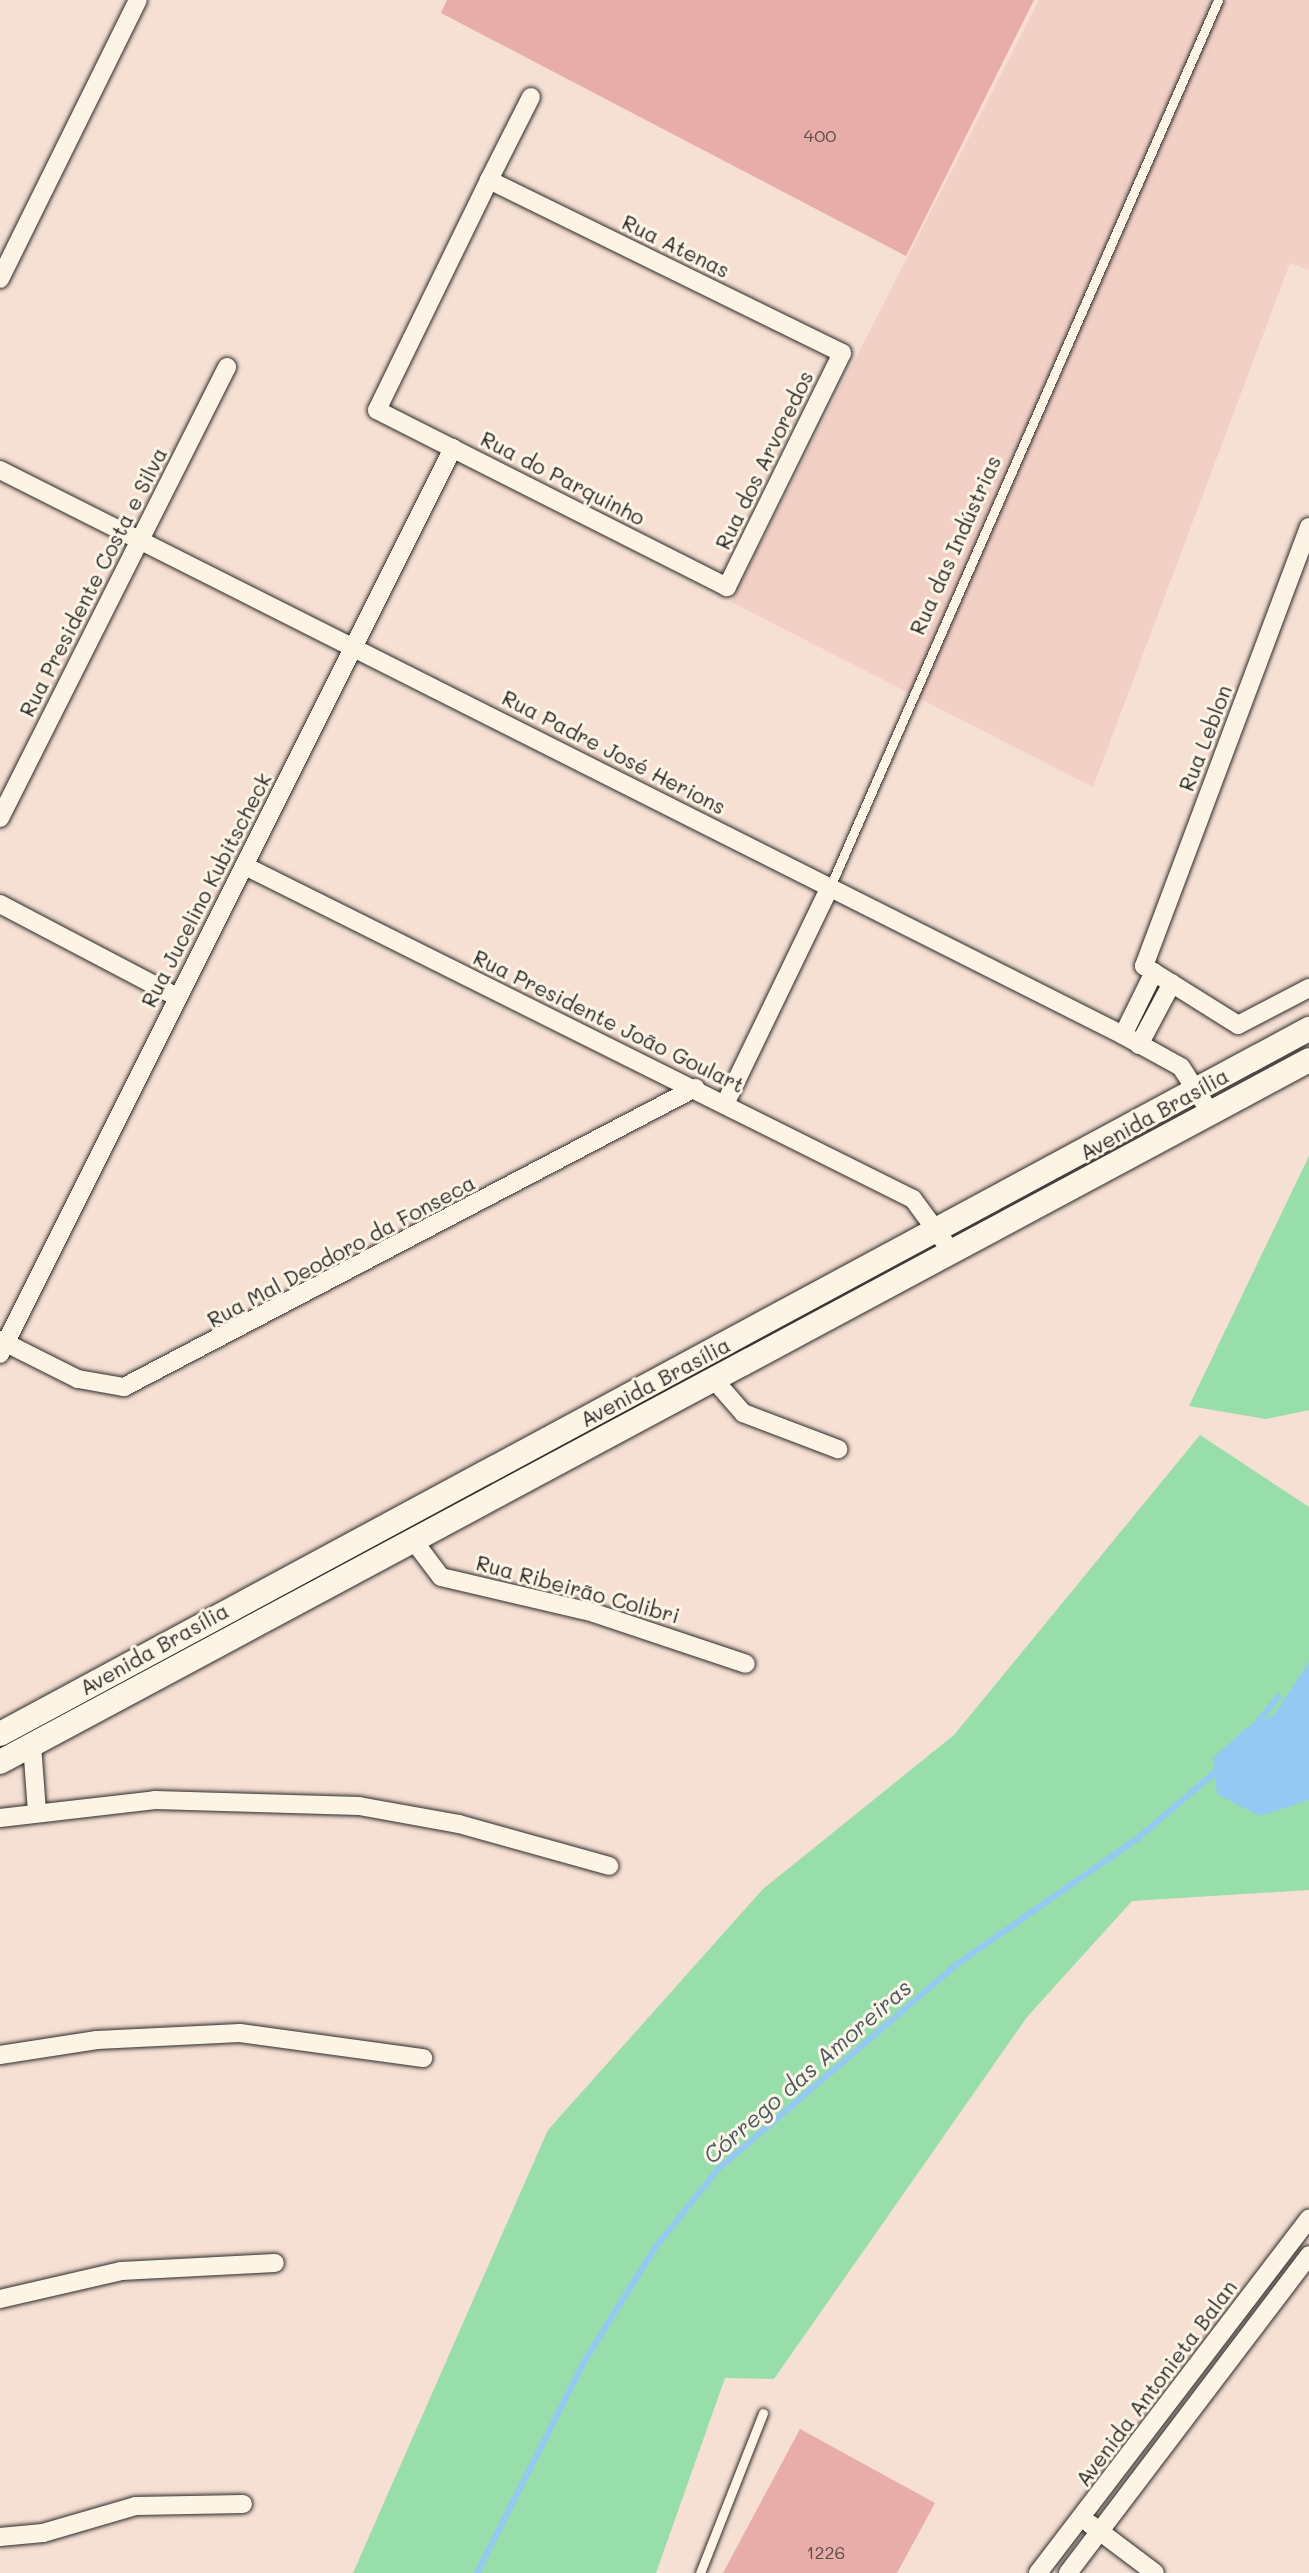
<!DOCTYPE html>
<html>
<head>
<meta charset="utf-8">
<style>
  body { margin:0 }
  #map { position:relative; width:1309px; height:2573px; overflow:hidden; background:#f6dfd3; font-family:Mali,sans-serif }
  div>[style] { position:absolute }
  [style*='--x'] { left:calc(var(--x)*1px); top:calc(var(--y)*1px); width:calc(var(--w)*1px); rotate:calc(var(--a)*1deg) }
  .built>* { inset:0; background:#f2d0c6 }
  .green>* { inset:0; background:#98deaa }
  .water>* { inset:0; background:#95c8f2 }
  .stream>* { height:6px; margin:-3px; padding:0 3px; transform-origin:3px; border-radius:3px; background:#95c8f2 }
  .building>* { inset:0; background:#e8ada9 }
  .roads { filter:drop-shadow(0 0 2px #2b2b2b) drop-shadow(0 0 2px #2b2b2b) }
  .service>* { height:9px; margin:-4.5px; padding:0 4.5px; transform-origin:4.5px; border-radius:4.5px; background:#fcf5e5 }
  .minor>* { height:18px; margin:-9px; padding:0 9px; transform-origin:9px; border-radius:9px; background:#fcf5e5 }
  .secondary>* { height:24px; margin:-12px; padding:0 12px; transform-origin:12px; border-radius:12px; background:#fcf5e5 }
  span { translate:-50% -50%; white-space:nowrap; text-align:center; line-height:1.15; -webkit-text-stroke:6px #fcf5e5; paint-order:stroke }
  .number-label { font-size:18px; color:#5a4c4a }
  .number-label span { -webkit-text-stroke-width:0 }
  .street-label { font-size:21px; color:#2b2b2b }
  .water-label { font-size:23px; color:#4b5a67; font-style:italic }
</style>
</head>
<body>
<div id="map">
  <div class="built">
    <i style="clip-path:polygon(1039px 0,1309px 0,1309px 270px,1290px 263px,1093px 787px,731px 602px)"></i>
  </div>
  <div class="green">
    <i style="clip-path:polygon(1309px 1156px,1309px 1410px,1266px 1419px,1189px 1406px)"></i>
    <i style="clip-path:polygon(1200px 1435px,1309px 1507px,1309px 1890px,1132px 1901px,1027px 2017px,774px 2379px,725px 2378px,656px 2573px,353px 2573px,548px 2130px,763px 1889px,954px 1735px)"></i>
  </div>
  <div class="water">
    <i style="clip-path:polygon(1309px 1662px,1309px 1800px,1260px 1816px,1217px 1794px,1213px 1758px,1246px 1728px,1274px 1715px)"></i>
  </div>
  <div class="stream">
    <i style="--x:1253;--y:1728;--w:40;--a:-51"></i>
    <i style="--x:477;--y:2573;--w:239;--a:-63.1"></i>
    <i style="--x:585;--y:2360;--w:132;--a:-58"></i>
    <i style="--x:655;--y:2248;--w:101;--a:-51.4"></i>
    <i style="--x:718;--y:2169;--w:315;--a:-40.6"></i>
    <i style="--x:957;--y:1964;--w:221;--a:-34.8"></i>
    <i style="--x:1138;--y:1838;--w:106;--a:-40.4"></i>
  </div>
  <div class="building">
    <i style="clip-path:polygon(447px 0,1034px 0,906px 256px,441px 13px)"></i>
    <i style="clip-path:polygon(800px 2429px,935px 2503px,897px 2573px,723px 2573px)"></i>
  </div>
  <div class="roads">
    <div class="service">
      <i style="--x:830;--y:887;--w:968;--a:-66.37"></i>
      <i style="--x:700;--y:2573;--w:172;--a:-68.5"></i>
    </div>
    <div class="minor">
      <i style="--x:489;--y:180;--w:393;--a:26.1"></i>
      <i style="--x:842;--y:353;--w:261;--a:116.2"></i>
      <i style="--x:727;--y:587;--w:392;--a:-153.2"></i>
      <i style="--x:377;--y:410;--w:256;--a:-64"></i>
      <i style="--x:489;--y:180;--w:93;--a:-63.2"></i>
      <i style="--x:0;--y:279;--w:311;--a:-63.7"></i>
      <i style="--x:0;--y:470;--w:1257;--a:26.71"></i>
      <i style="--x:1123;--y:1035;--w:66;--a:28.9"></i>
      <i style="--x:1181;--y:1067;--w:54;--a:57.2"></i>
      <i style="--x:1309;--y:527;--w:469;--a:110.6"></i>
      <i style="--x:1144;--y:966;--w:111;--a:32.1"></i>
      <i style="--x:1238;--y:1025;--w:80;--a:-27.5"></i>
      <i style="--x:0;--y:818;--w:505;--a:-63.28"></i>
      <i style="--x:245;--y:866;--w:746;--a:26.5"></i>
      <i style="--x:913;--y:1199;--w:64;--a:53.8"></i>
      <i style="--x:0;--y:904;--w:200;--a:27.7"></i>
      <i style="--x:1123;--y:1035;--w:70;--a:-63.8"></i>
      <i style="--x:1139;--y:1045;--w:70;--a:-62"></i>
      <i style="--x:725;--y:1104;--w:241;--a:-64.2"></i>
      <i style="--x:0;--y:1340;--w:87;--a:26.6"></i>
      <i style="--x:78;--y:1379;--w:47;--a:9.9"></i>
      <i style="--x:124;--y:1387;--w:645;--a:-27.64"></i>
      <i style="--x:0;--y:1354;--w:1013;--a:-63.43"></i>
      <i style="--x:717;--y:1383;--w:40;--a:49"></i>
      <i style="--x:743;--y:1413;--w:102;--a:20.8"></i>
      <i style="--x:413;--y:1540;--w:46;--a:52.9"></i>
      <i style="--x:441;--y:1577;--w:157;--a:13.2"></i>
      <i style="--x:594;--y:1613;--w:160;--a:18.5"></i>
      <i style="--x:32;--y:1745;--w:66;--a:85.7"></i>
      <i style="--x:0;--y:1818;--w:156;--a:-6.6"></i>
      <i style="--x:155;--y:1800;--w:204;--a:1.7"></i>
      <i style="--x:359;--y:1806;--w:102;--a:10.2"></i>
      <i style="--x:459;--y:1824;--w:156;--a:15.6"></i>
      <i style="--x:0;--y:2055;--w:98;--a:-8.8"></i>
      <i style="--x:97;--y:2040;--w:143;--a:-2.8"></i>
      <i style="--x:240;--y:2033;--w:185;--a:7.8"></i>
      <i style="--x:0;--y:2299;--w:124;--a:-13"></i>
      <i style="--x:121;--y:2271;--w:154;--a:-3"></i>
      <i style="--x:1090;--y:2524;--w:81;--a:37"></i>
      <i style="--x:0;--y:2537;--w:43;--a:-5.3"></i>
      <i style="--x:43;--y:2533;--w:97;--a:-16.2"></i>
      <i style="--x:136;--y:2506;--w:107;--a:-1.1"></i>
      <i style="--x:1038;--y:2573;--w:446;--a:-52.6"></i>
      <i style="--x:1068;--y:2573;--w:399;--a:-52.8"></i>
    </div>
    <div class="secondary">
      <i style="--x:0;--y:1734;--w:1487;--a:-28.31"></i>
      <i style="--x:0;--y:1762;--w:1485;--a:-28.2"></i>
    </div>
  </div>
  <div class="number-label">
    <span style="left:820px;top:135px">400</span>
    <span style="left:826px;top:2552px">1226</span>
  </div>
  <div class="street-label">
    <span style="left:676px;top:246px;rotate:26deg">Rua Atenas</span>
    <span style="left:764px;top:460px;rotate:-64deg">Rua dos Arvoredos</span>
    <span style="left:563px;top:478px;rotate:27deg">Rua do Parquinho</span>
    <span style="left:955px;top:545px;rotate:-66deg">Rua das Indústrias</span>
    <span style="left:93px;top:582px;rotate:-63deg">Rua Presidente Costa e Silva</span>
    <span style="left:1205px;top:738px;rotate:-69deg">Rua Leblon</span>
    <span style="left:614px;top:752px;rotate:27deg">Rua Padre José Herions</span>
    <span style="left:206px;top:890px;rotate:-63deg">Rua Jucelino Kubitscheck</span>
    <span style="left:609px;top:1021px;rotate:26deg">Rua Presidente João Goulart</span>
    <span style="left:1154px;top:1114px;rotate:-29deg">Avenida Brasília</span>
    <span style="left:341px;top:1251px;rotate:-28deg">Rua Mal Deodoro da Fonseca</span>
    <span style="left:655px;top:1382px;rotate:-28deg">Avenida Brasília</span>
    <span style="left:578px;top:1589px;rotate:15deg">Rua Ribeirão Colibri</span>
    <span style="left:154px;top:1649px;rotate:-29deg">Avenida Brasília</span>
    <span style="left:1156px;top:2383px;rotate:-53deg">Avenida Antonieta Balan</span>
  </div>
  <div class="water-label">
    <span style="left:807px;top:2071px;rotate:-41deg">Córrego das Amoreiras</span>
  </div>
</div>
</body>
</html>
